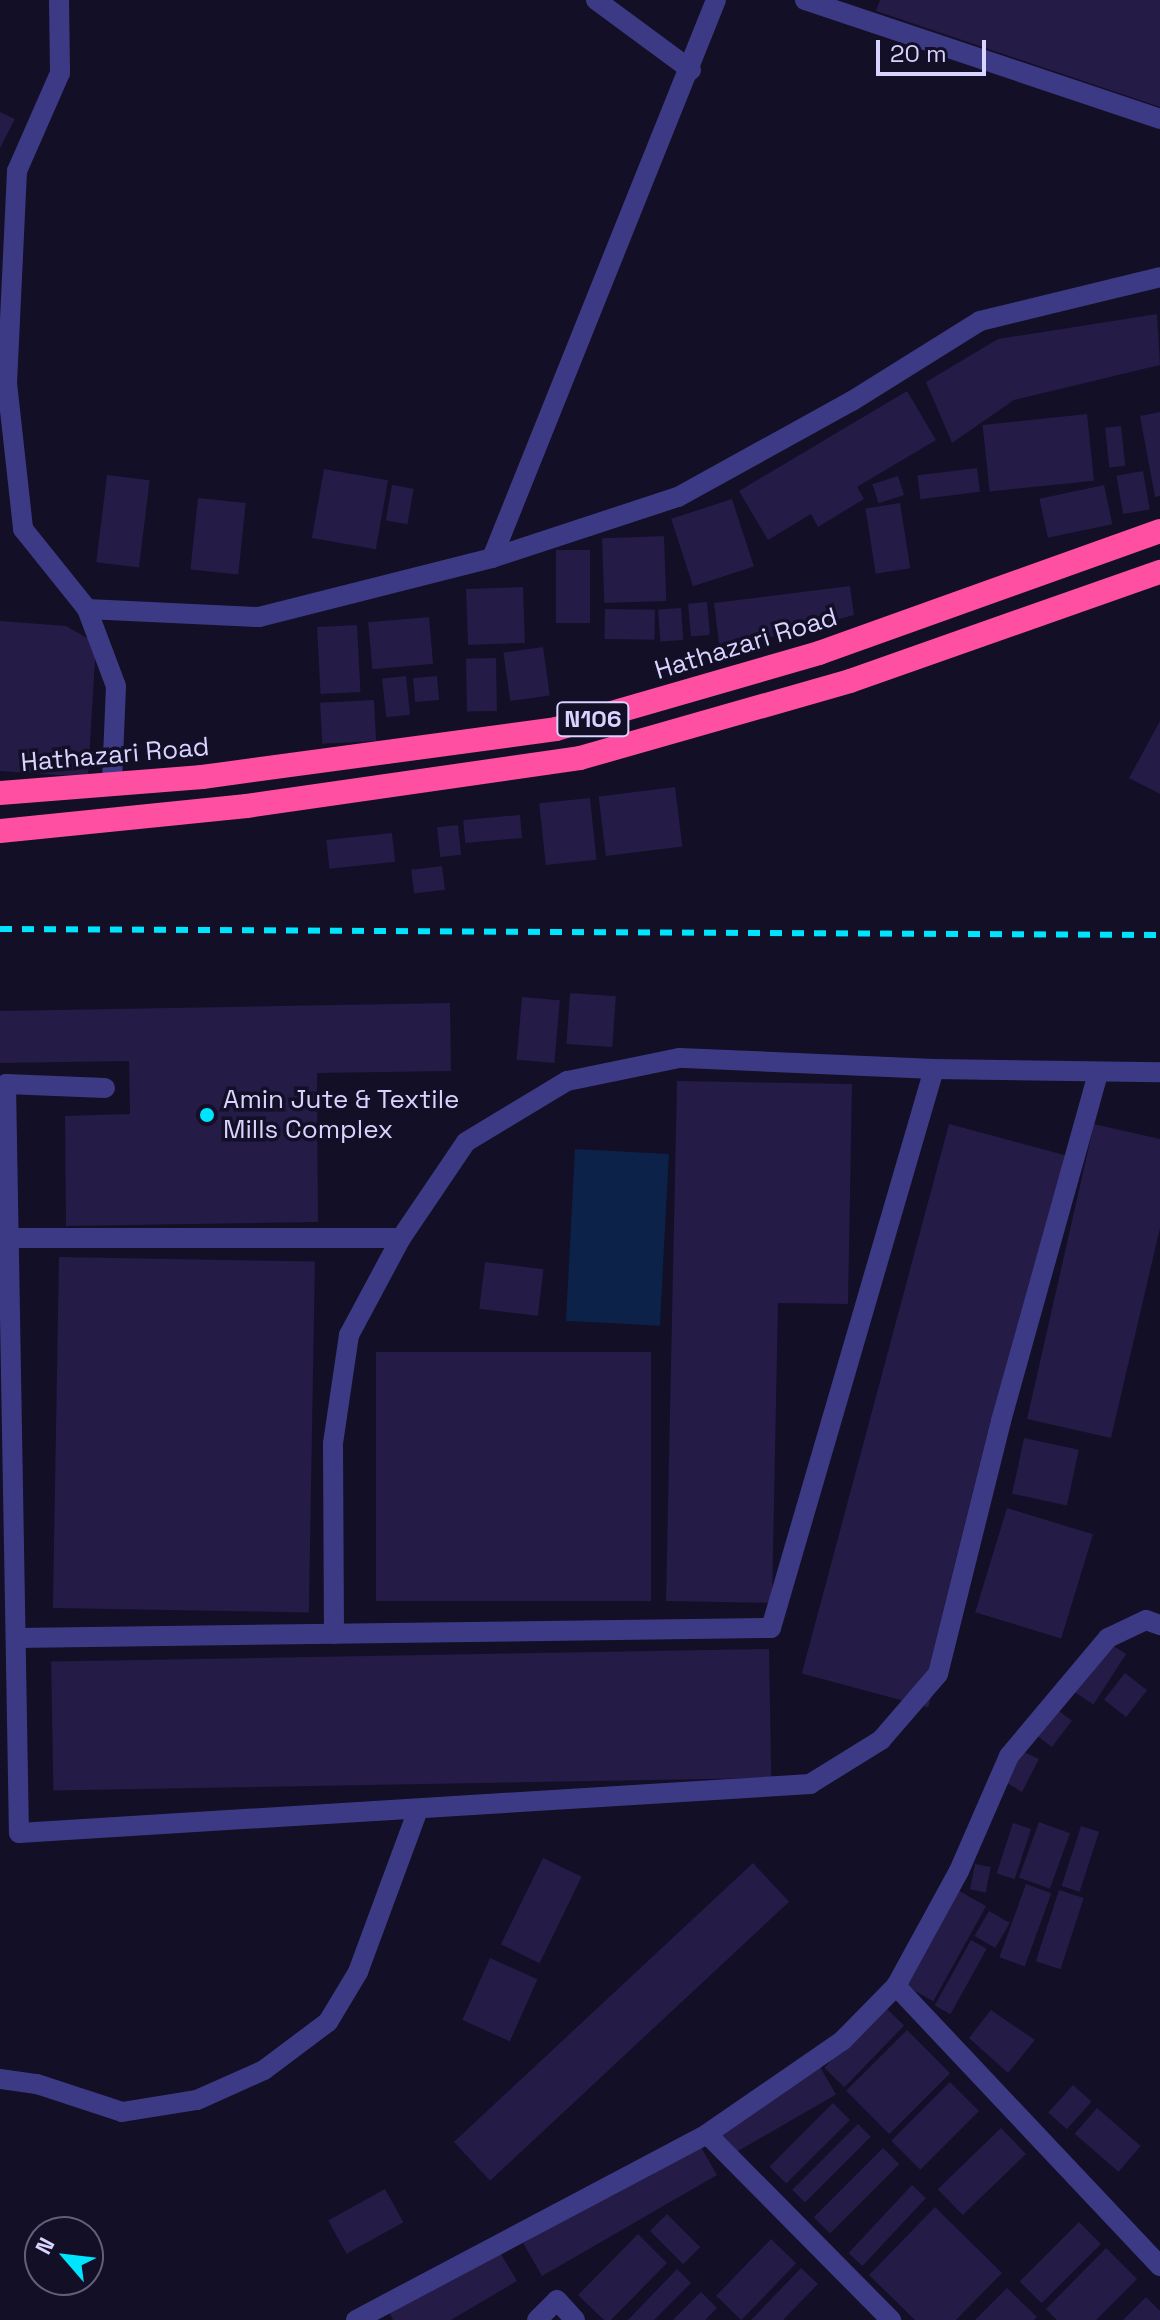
<!DOCTYPE html>
<html>
<head>
<meta charset="utf-8">
<style>
  body { margin:0 }
  #map { position:relative; width:1160px; height:2320px; overflow:hidden; background:#130f26; font-family:"Space Grotesk",sans-serif }
  div>[style] { position:absolute }
  [style*='--x'] { left:calc(var(--x)*1px); top:calc(var(--y)*1px); width:calc(var(--w)*1px); rotate:calc(var(--a)*1deg) }
  .water>* { inset:0; background:#0c2248; transform-origin:0 0 }
  .building>* { inset:0; background:#241b47; transform-origin:0 0 }
  .street>* { height:20px; margin:-10px; padding:0 10px; transform-origin:10px; border-radius:10px; background:#3d3a85 }
  .highway>* { height:24px; margin:-12px; padding:0 12px; transform-origin:12px; border-radius:12px; background:#ff4fa3 }
  .rail>* { height:6px; margin-top:-3px; transform-origin:0; background:repeating-linear-gradient(90deg,#00e5ff 0 12px,transparent 0 22px) }
  .dots>* { width:22px; height:22px; translate:-50% -50%; box-sizing:border-box; border:4px solid #130f26; border-radius:50% }
  span { translate:-50% -50%; white-space:nowrap; text-align:center; line-height:1.15; -webkit-text-stroke:7px #130f26; paint-order:stroke }
  .shield-label span { padding:2px 6px; background:#130f26; border:2px solid; border-radius:6px; -webkit-text-stroke-width:0 }
  .shield-label { font-size:24px; color:#d9d4ff; font-weight:700 }
  .street-label { font-size:26px; color:#d9d4ff }
  .poi-label { font-size:26px; color:#d9d4ff }
  .left { translate:0 -50%; text-align:left }
  .north { position:absolute; left:24px; top:2216px; width:80px; height:80px; box-sizing:border-box; background:#130f26; border:2px solid #625e7d; border-radius:50%; rotate:298deg; font-size:22px; font-weight:700; line-height:32px; text-align:center; color:#d9d4ff }
  .north::after { content:''; display:block; margin:auto; width:28px; height:36px; background:#00e5ff; clip-path:polygon(50% 0,100% 100%,50% 72%,0 100%) }
  .scale { position:absolute; left:876px; top:40px; width:110px; height:36px; box-sizing:border-box; border:4px solid #d9d4ff; border-top:0; padding-left:10px; font-size:24px; line-height:28px; white-space:nowrap; color:#d9d4ff; -webkit-text-stroke:6px #130f26; paint-order:stroke }
</style>
</head>
<body>
<div id="map">
  <div class="water">
    <i style="left:575px;top:1149px;width:94px;height:172px;rotate:3deg"></i>
  </div>
  <div class="building">
    <i style="clip-path:polygon(880px 0,1160px 0,1160px 107px,876px 11px)"></i>
    <i style="clip-path:polygon(0 112px,15px 119px,0 148px)"></i>
    <i style="clip-path:polygon(1157px 314px,1160px 365px,1014px 400px,952px 443px,926px 382px,998px 339px)"></i>
    <i style="clip-path:polygon(907px 391px,936px 440px,857px 487px,864px 499px,818px 527px,811px 514px,768px 540px,739px 491px)"></i>
    <i style="clip-path:polygon(1160px 412px,1160px 496px,1155px 497px,1140px 416px)"></i>
    <i style="left:1087px;top:414px;width:67px;height:105px;rotate:84deg"></i>
    <i style="left:1121px;top:426px;width:40px;height:16px;rotate:84deg"></i>
    <i style="left:977px;top:468px;width:24px;height:60px;rotate:83deg"></i>
    <i style="left:324px;top:469px;width:65px;height:70px;rotate:10deg"></i>
    <i style="left:1143px;top:471px;width:39px;height:27px;rotate:80deg"></i>
    <i style="left:107px;top:475px;width:43px;height:88px;rotate:7deg"></i>
    <i style="left:898px;top:476px;width:20px;height:27px;rotate:72deg"></i>
    <i style="left:392px;top:485px;width:22px;height:36px;rotate:10deg"></i>
    <i style="left:1104px;top:485px;width:40px;height:66px;rotate:78deg"></i>
    <i style="left:198px;top:498px;width:48px;height:72px;rotate:6deg"></i>
    <i style="left:732px;top:499px;width:71px;height:64px;rotate:72deg"></i>
    <i style="left:900px;top:503px;width:66px;height:35px;rotate:81deg"></i>
    <i style="left:664px;top:536px;width:65px;height:62px;rotate:88deg"></i>
    <i style="left:590px;top:550px;width:73px;height:34px;rotate:90deg"></i>
    <i style="clip-path:polygon(850px 586px,854px 615px,720px 651px,714px 603px)"></i>
    <i style="left:523px;top:587px;width:56px;height:57px;rotate:88deg"></i>
    <i style="left:707px;top:602px;width:33px;height:19px;rotate:85deg"></i>
    <i style="left:681px;top:608px;width:32px;height:23px;rotate:86deg"></i>
    <i style="left:605px;top:609px;width:50px;height:30px;rotate:1deg"></i>
    <i style="left:429px;top:617px;width:47px;height:61px;rotate:85deg"></i>
    <i style="clip-path:polygon(0 621px,66px 626px,96px 643px,88px 777px,0 771px)"></i>
    <i style="left:357px;top:625px;width:67px;height:40px;rotate:87deg"></i>
    <i style="left:543px;top:647px;width:49px;height:40px;rotate:82deg"></i>
    <i style="left:496px;top:658px;width:53px;height:30px;rotate:89deg"></i>
    <i style="left:406px;top:676px;width:39px;height:24px;rotate:84deg"></i>
    <i style="left:437px;top:676px;width:24px;height:24px;rotate:85deg"></i>
    <i style="left:374px;top:700px;width:41px;height:54px;rotate:87deg"></i>
    <i style="clip-path:polygon(1160px 721px,1160px 794px,1129px 778px)"></i>
    <i style="left:675px;top:787px;width:60px;height:77px;rotate:83deg"></i>
    <i style="left:590px;top:798px;width:62px;height:51px;rotate:84deg"></i>
    <i style="left:520px;top:815px;width:23px;height:57px;rotate:85deg"></i>
    <i style="left:458px;top:825px;width:30px;height:21px;rotate:84deg"></i>
    <i style="left:392px;top:833px;width:29px;height:66px;rotate:84deg"></i>
    <i style="left:442px;top:866px;width:24px;height:31px;rotate:83deg"></i>
    <i style="left:570px;top:993px;width:46px;height:51px;rotate:4deg"></i>
    <i style="left:522px;top:997px;width:38px;height:63px;rotate:5deg"></i>
    <i style="clip-path:polygon(450px 1003px,451px 1071px,317px 1073px,318px 1222px,66px 1226px,65px 1116px,130px 1114px,129px 1061px,0 1063px,0 1011px)"></i>
    <i style="clip-path:polygon(677px 1081px,852px 1084px,848px 1304px,778px 1303px,772px 1603px,666px 1601px)"></i>
    <i style="left:949px;top:1124px;width:131px;height:569px;rotate:15deg"></i>
    <i style="clip-path:polygon(1094px 1124px,1160px 1139px,1160px 1228px,1111px 1438px,1027px 1419px)"></i>
    <i style="left:59px;top:1257px;width:256px;height:351px;rotate:1deg"></i>
    <i style="left:485px;top:1262px;width:59px;height:47px;rotate:7deg"></i>
    <i style="left:376px;top:1352px;width:275px;height:249px"></i>
    <i style="left:1024px;top:1438px;width:56px;height:57px;rotate:12deg"></i>
    <i style="left:1007px;top:1508px;width:90px;height:109px;rotate:17deg"></i>
    <i style="left:1106px;top:1641px;width:24px;height:60px;rotate:33deg"></i>
    <i style="left:769px;top:1649px;width:129px;height:718px;rotate:89deg"></i>
    <i style="left:1125px;top:1673px;width:28px;height:34px;rotate:38deg"></i>
    <i style="left:1051px;top:1705px;width:26px;height:33px;rotate:37deg"></i>
    <i style="clip-path:polygon(1016px 1748px,1039px 1759px,1022px 1792px,1002px 1780px)"></i>
    <i style="left:1039px;top:1822px;width:33px;height:59px;rotate:20deg"></i>
    <i style="left:1013px;top:1823px;width:19px;height:53px;rotate:18deg"></i>
    <i style="left:1081px;top:1826px;width:19px;height:63px;rotate:18deg"></i>
    <i style="left:543px;top:1858px;width:43px;height:96px;rotate:26deg"></i>
    <i style="left:753px;top:1863px;width:53px;height:409px;rotate:47deg"></i>
    <i style="left:975px;top:1864px;width:16px;height:26px;rotate:11deg"></i>
    <i style="left:1026px;top:1884px;width:27px;height:78px;rotate:20deg"></i>
    <i style="left:952px;top:1887px;width:39px;height:109px;rotate:29deg"></i>
    <i style="left:1059px;top:1890px;width:26px;height:75px;rotate:18deg"></i>
    <i style="left:989px;top:1911px;width:24px;height:29px;rotate:30deg"></i>
    <i style="left:971px;top:1940px;width:18px;height:75px;rotate:29deg"></i>
    <i style="left:490px;top:1958px;width:52px;height:68px;rotate:24deg"></i>
    <i style="left:884px;top:2006px;width:28px;height:86px;rotate:44deg"></i>
    <i style="clip-path:polygon(991px 2010px,1035px 2040px,1008px 2073px,969px 2038px)"></i>
    <i style="left:907px;top:2030px;width:61px;height:86px;rotate:45deg"></i>
    <i style="left:819px;top:2065px;width:34px;height:122px;rotate:60deg"></i>
    <i style="left:950px;top:2082px;width:41px;height:83px;rotate:45deg"></i>
    <i style="left:1073px;top:2085px;width:25px;height:37px;rotate:42deg"></i>
    <i style="left:833px;top:2103px;width:24px;height:90px;rotate:45deg"></i>
    <i style="left:1097px;top:2108px;width:58px;height:34px;rotate:41deg"></i>
    <i style="left:858px;top:2124px;width:18px;height:93px;rotate:45deg"></i>
    <i style="left:1001px;top:2128px;width:36px;height:88px;rotate:46deg"></i>
    <i style="left:698px;top:2142px;width:38px;height:202px;rotate:60deg"></i>
    <i style="left:883px;top:2148px;width:23px;height:98px;rotate:45deg"></i>
    <i style="left:912px;top:2185px;width:19px;height:93px;rotate:43deg"></i>
    <i style="left:385px;top:2189px;width:38px;height:65px;rotate:61deg"></i>
    <i style="clip-path:polygon(935px 2207px,1002px 2273px,956px 2320px,915px 2320px,869px 2275px)"></i>
    <i style="left:667px;top:2214px;width:47px;height:24px;rotate:45deg"></i>
    <i style="left:1079px;top:2222px;width:31px;height:84px;rotate:45deg"></i>
    <i style="clip-path:polygon(638px 2234px,667px 2263px,611px 2320px,604px 2320px,578px 2295px)"></i>
    <i style="left:771px;top:2239px;width:35px;height:79px;rotate:44deg"></i>
    <i style="clip-path:polygon(1106px 2248px,1137px 2279px,1096px 2320px,1057px 2320px,1046px 2309px)"></i>
    <i style="clip-path:polygon(498px 2249px,517px 2281px,451px 2320px,393px 2320px,389px 2312px)"></i>
    <i style="clip-path:polygon(801px 2268px,818px 2284px,783px 2320px,751px 2320px)"></i>
    <i style="clip-path:polygon(677px 2269px,691px 2283px,654px 2320px,628px 2320px)"></i>
    <i style="clip-path:polygon(1007px 2288px,1037px 2317px,1034px 2320px,975px 2320px)"></i>
    <i style="clip-path:polygon(701px 2292px,717px 2308px,705px 2320px,673px 2320px)"></i>
    <i style="clip-path:polygon(1146px 2297px,1160px 2311px,1160px 2320px,1123px 2320px)"></i>
  </div>
  <div class="street">
    <i style="--x:59;--y:0;--w:73;--a:89.2"></i>
    <i style="--x:60;--y:73;--w:107;--a:113.7"></i>
    <i style="--x:17;--y:171;--w:212;--a:92.7"></i>
    <i style="--x:7;--y:383;--w:147;--a:83.7"></i>
    <i style="--x:23;--y:529;--w:102;--a:51.3"></i>
    <i style="--x:87;--y:609;--w:82;--a:69.4"></i>
    <i style="--x:116;--y:686;--w:97;--a:92.4"></i>
    <i style="--x:596;--y:0;--w:118;--a:36.4"></i>
    <i style="--x:805;--y:0;--w:374;--a:18.5"></i>
    <i style="--x:492;--y:558;--w:196;--a:-18.2"></i>
    <i style="--x:678;--y:497;--w:199;--a:-28.9"></i>
    <i style="--x:852;--y:401;--w:151;--a:-32"></i>
    <i style="--x:980;--y:321;--w:185;--a:-13.7"></i>
    <i style="--x:87;--y:609;--w:172;--a:2.7"></i>
    <i style="--x:259;--y:617;--w:240;--a:-14.2"></i>
    <i style="--x:492;--y:558;--w:601;--a:-68.13"></i>
    <i style="--x:934;--y:1069;--w:226;--a:0.8"></i>
    <i style="--x:105;--y:1088;--w:99;--a:-177.7"></i>
    <i style="--x:6;--y:1084;--w:749;--a:89.01"></i>
    <i style="--x:19;--y:1833;--w:793;--a:-3.54"></i>
    <i style="--x:810;--y:1784;--w:84;--a:-31.8"></i>
    <i style="--x:881;--y:1740;--w:87;--a:-49.2"></i>
    <i style="--x:938;--y:1674;--w:261;--a:-76"></i>
    <i style="--x:1001;--y:1421;--w:361;--a:-74.4"></i>
    <i style="--x:9;--y:1238;--w:392;--a:0"></i>
    <i style="--x:16;--y:1638;--w:755;--a:-0.76"></i>
    <i style="--x:771;--y:1628;--w:582;--a:-73.74"></i>
    <i style="--x:934;--y:1069;--w:255;--a:-177.5"></i>
    <i style="--x:679;--y:1058;--w:114;--a:168.4"></i>
    <i style="--x:567;--y:1081;--w:118;--a:148.9"></i>
    <i style="--x:466;--y:1142;--w:116;--a:124.1"></i>
    <i style="--x:401;--y:1238;--w:110;--a:118.2"></i>
    <i style="--x:349;--y:1335;--w:110;--a:98.4"></i>
    <i style="--x:333;--y:1444;--w:190;--a:89.7"></i>
    <i style="--x:896;--y:1986;--w:385;--a:46.7"></i>
    <i style="--x:0;--y:2079;--w:37;--a:8"></i>
    <i style="--x:37;--y:2084;--w:89;--a:18.2"></i>
    <i style="--x:122;--y:2112;--w:76;--a:-9.1"></i>
    <i style="--x:197;--y:2100;--w:73;--a:-24.1"></i>
    <i style="--x:264;--y:2070;--w:80;--a:-36.9"></i>
    <i style="--x:328;--y:2022;--w:58;--a:-59"></i>
    <i style="--x:358;--y:1972;--w:173;--a:-69.7"></i>
    <i style="--x:707;--y:2134;--w:262;--a:45.3"></i>
    <i style="--x:356;--y:2320;--w:397;--a:-27.9"></i>
    <i style="--x:707;--y:2134;--w:164;--a:-34.6"></i>
    <i style="--x:842;--y:2041;--w:77;--a:-45.5"></i>
    <i style="--x:896;--y:1986;--w:131;--a:-61.3"></i>
    <i style="--x:959;--y:1871;--w:125;--a:-66.5"></i>
    <i style="--x:1009;--y:1756;--w:154;--a:-50"></i>
    <i style="--x:1108;--y:1638;--w:42;--a:-25.3"></i>
    <i style="--x:1146;--y:1620;--w:15;--a:20"></i>
    <i style="--x:537;--y:2320;--w:28;--a:-45"></i>
    <i style="--x:557;--y:2300;--w:27;--a:48"></i>
  </div>
  <div class="highway">
    <i style="--x:0;--y:793;--w:203;--a:-4.5"></i>
    <i style="--x:202;--y:777;--w:357;--a:-7.7"></i>
    <i style="--x:556;--y:729;--w:274;--a:-16.1"></i>
    <i style="--x:819;--y:653;--w:362;--a:-19.7"></i>
    <i style="--x:0;--y:831;--w:248;--a:-5.8"></i>
    <i style="--x:247;--y:806;--w:336;--a:-8.2"></i>
    <i style="--x:580;--y:758;--w:281;--a:-15.9"></i>
    <i style="--x:850;--y:681;--w:329;--a:-19.4"></i>
  </div>
  <div class="rail">
    <i style="--x:0;--y:929;--w:1160;--a:0.3"></i>
  </div>
  <div class="dots">
    <i style="left:207px;top:1115px;background:#00e5ff"></i>
  </div>
  <div class="shield-label">
    <span style="left:593px;top:719px">N106</span>
  </div>
  <div class="street-label">
    <span style="left:746px;top:644px;rotate:-17deg">Hathazari Road</span>
    <span style="left:115px;top:755px;rotate:-5deg">Hathazari Road</span>
  </div>
  <div class="poi-label">
    <span class="left" style="left:223px;top:1115px">Amin Jute &amp; Textile<br>Mills Complex</span>
  </div>
  <div class="north">N</div>
  <div class="scale">20 m</div>
</div>
</body>
</html>
